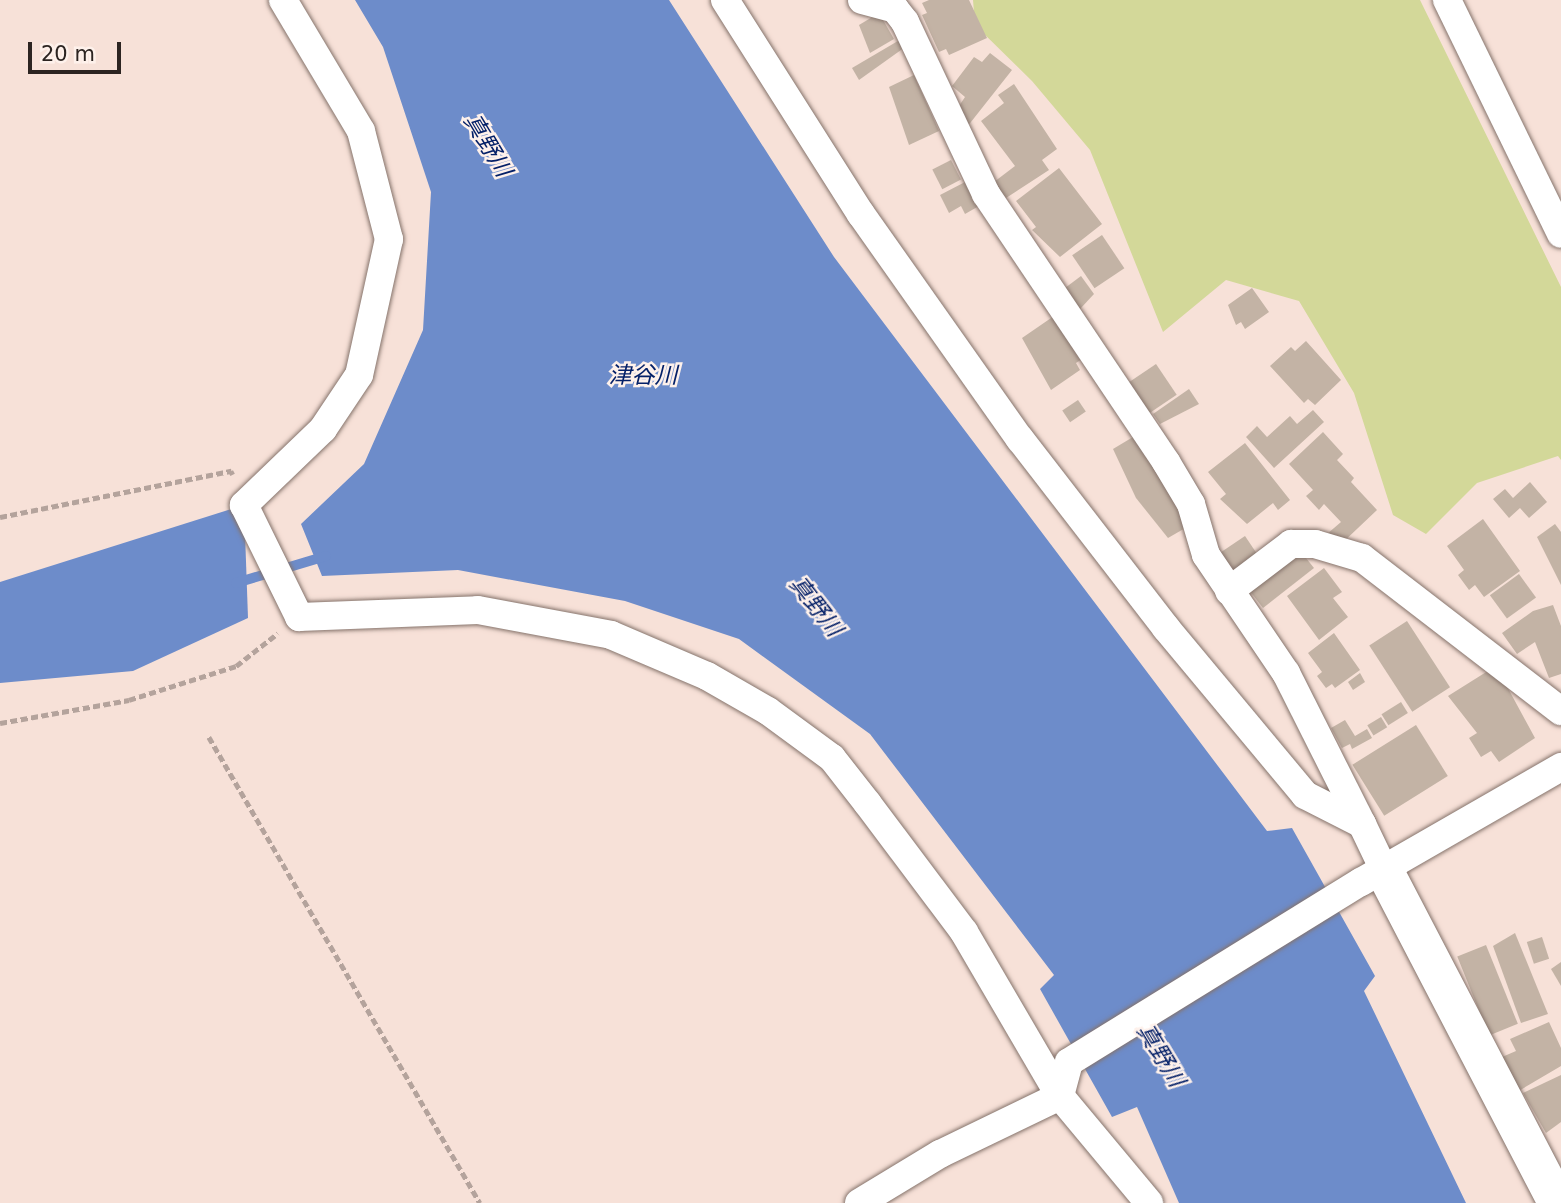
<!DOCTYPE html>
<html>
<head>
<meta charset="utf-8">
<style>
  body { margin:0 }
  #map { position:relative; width:1561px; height:1203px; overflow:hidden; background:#f7e1d8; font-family:"DejaVu Sans","Noto Sans JP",sans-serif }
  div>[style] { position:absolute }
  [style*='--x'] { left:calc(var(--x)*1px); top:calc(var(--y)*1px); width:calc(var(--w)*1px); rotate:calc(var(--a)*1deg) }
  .green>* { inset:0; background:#d3d899 }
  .water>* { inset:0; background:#6d8cca }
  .stream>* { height:10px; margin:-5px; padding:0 5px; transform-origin:5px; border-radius:5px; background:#6d8cca }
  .building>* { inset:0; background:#c3b3a5; transform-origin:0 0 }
  .path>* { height:4.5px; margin-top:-2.25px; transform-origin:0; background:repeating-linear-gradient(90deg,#b4a39c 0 7px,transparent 0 10.5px) }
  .roads { filter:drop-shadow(0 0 2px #85736b) drop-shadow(0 0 2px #85736b) }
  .street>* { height:28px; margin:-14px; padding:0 14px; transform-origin:14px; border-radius:14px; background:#fff }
  .secondary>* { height:38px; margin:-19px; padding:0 19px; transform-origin:19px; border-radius:19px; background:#fff }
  span { translate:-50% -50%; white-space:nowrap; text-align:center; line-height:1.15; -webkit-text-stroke:5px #fef1eb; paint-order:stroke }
  .water-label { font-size:23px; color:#042068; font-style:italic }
  .scale { position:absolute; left:28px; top:42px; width:93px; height:32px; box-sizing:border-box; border:4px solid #2c2421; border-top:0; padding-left:9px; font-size:21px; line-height:24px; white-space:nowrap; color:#2c2421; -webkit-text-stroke:5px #fef1eb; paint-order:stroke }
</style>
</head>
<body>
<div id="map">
  <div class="green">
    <i style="clip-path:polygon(973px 0,1420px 0,1561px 287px,1561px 460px,1558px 456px,1477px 483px,1426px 534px,1393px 515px,1354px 393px,1299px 301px,1226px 280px,1163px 332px,1090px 150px,1032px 81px,975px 25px)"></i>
  </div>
  <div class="water">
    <i style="clip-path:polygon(355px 0,669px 0,834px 257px,1267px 831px,1292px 828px,1375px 976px,1364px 991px,1466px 1203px,1179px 1203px,1137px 1107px,1112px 1117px,1040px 989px,1054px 975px,870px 734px,739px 639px,625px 601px,458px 570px,322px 576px,301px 524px,364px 464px,423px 330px,431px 192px,383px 47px)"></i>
    <i style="clip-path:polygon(244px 505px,248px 618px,133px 671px,0 683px,0 582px)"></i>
  </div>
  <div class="stream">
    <i style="--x:236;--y:583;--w:94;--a:-16.7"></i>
  </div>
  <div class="building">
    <i style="clip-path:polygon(929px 0,969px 0,987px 38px,949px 55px,946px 49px,939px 52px,922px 15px,927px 13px,922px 3px)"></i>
    <i style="clip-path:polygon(879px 13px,894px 39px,870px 53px,859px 25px)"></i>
    <i style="clip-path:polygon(903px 38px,908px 45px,859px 80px,852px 68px)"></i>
    <i style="clip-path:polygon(990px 53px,1012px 70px,967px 127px,957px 109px,965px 97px,952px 86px,974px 57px,982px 62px)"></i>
    <i style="clip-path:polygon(914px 75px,939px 131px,909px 145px,889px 87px)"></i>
    <i style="clip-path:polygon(1014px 84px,1057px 149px,1042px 160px,1049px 170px,1006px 198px,994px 182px,1015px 166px,981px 121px,1004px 103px,998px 95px)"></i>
    <i style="left:951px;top:160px;width:22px;height:21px;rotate:63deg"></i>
    <i style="clip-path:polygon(1059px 168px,1102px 224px,1060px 257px,1032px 230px,1036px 227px,1016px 201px)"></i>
    <i style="clip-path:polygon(967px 181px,979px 206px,965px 214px,961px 206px,949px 213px,940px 195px)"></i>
    <i style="left:1102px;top:235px;width:40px;height:36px;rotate:56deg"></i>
    <i style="clip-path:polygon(1081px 276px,1094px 294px,1080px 309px,1065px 288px)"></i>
    <i style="clip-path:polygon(1252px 288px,1269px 312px,1245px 329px,1241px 322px,1236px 325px,1228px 305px)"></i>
    <i style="clip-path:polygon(1054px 316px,1082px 359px,1076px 363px,1080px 370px,1051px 390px,1022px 338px)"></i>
    <i style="clip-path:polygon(1306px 341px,1341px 380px,1315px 405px,1308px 399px,1304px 403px,1270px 366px,1291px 347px,1295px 351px)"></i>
    <i style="left:1156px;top:364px;width:37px;height:34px;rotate:56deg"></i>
    <i style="clip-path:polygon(1189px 389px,1199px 404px,1160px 424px,1153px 414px)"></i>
    <i style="left:1078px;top:400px;width:14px;height:19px;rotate:56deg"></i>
    <i style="clip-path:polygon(1313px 410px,1324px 422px,1274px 468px,1246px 437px,1257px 426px,1267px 437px,1290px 416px,1297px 424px)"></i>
    <i style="clip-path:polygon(1323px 432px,1343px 454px,1337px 460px,1354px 478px,1351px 482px,1377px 510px,1339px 546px,1327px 534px,1341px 522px,1324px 504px,1319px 510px,1306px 496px,1313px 490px,1289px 464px)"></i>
    <i style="clip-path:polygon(1138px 434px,1187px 527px,1168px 538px,1136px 498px,1113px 449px)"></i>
    <i style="clip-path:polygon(1245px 443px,1290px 500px,1278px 510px,1273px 503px,1247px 524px,1220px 499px,1226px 494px,1208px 472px)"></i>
    <i style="clip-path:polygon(1530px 482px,1547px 502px,1529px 518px,1520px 508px,1509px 518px,1493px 499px,1505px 489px,1513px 498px)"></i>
    <i style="clip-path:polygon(1483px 519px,1520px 571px,1484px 597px,1475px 585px,1469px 590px,1458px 575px,1464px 570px,1447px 546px)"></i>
    <i style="clip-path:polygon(1555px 524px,1561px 532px,1561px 585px,1537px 537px)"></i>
    <i style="left:1245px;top:536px;width:25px;height:30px;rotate:56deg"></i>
    <i style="clip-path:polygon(1302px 553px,1314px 568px,1263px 608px,1246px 586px)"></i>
    <i style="clip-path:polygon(1324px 568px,1342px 592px,1333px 598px,1348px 617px,1319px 640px,1287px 596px)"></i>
    <i style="left:1519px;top:574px;width:29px;height:36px;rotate:54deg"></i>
    <i style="clip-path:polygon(1553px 605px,1561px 626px,1561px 674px,1549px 678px,1535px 642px,1517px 654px,1502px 633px,1533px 611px)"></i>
    <i style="left:1407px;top:621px;width:79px;height:45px;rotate:57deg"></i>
    <i style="clip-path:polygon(1334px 633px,1360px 670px,1335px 688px,1332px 684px,1326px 688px,1317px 676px,1322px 672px,1308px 653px)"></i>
    <i style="clip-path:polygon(1491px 669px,1503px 679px,1535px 738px,1499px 762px,1491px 751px,1481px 757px,1469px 738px,1477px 733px,1448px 696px)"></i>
    <i style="clip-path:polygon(1360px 673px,1365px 682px,1353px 690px,1348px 682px)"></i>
    <i style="left:1401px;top:702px;width:13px;height:23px;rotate:58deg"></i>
    <i style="left:1381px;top:717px;width:12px;height:16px;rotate:59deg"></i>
    <i style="clip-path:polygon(1345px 720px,1355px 736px,1367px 729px,1372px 738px,1352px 749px,1350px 744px,1342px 748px,1331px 728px)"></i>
    <i style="left:1416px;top:725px;width:60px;height:75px;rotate:58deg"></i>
    <i style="clip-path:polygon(1515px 933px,1548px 1014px,1521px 1023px,1493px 946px)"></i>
    <i style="left:1542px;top:937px;width:23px;height:16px;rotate:72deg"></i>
    <i style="left:1486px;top:945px;width:85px;height:31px;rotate:68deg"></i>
    <i style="clip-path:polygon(1561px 962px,1561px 986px,1551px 969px)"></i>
    <i style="clip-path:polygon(1549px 1022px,1561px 1048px,1561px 1066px,1517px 1092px,1502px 1057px,1516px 1051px,1510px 1039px)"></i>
    <i style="clip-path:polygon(1561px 1075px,1561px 1122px,1546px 1133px,1523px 1093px)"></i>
  </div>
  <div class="path">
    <i style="--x:0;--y:517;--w:236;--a:-11.3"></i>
    <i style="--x:231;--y:471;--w:4;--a:63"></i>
    <i style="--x:0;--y:723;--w:131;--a:-10.1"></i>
    <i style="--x:129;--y:700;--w:112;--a:-17.6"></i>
    <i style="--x:236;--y:666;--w:53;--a:-38.2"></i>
    <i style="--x:209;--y:737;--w:539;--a:59.82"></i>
  </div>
  <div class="roads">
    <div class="street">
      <i style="--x:283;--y:0;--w:152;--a:59.2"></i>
      <i style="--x:361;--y:131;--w:112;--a:75.5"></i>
      <i style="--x:389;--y:239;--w:139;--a:102.4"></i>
      <i style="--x:359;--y:375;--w:65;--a:123.7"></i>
      <i style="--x:323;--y:429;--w:110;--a:136.1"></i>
      <i style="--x:244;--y:505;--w:125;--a:63.8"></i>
      <i style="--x:299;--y:617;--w:179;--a:-2.2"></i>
      <i style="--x:478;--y:610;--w:135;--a:10.6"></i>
      <i style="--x:611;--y:635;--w:104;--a:23.1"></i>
      <i style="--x:707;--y:676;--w:70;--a:29.8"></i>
      <i style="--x:768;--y:711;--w:79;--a:36.3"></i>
      <i style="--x:832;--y:758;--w:58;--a:52"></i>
      <i style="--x:868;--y:804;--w:160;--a:53.1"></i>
      <i style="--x:964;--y:932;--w:190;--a:59.7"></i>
      <i style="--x:1060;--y:1096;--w:139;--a:50.2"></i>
      <i style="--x:725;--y:0;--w:254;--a:57.6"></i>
      <i style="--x:861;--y:214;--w:276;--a:54.8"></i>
      <i style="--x:1020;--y:439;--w:239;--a:52.3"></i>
      <i style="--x:1166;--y:628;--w:217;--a:50.2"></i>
      <i style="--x:1305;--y:795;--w:64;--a:27"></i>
      <i style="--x:1362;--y:824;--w:51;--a:64.4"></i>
      <i style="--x:862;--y:0;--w:34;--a:15"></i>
      <i style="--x:895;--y:9;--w:16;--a:52"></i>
      <i style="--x:905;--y:22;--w:190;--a:64.8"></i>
      <i style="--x:986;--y:194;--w:323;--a:56.1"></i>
      <i style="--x:1166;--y:462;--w:49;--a:59.2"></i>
      <i style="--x:1191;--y:504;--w:53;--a:73.6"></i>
      <i style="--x:1206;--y:555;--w:143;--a:55.9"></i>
      <i style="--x:1286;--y:673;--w:169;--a:63.3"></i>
      <i style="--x:1447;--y:0;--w:260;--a:64"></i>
      <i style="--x:1229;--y:591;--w:78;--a:-37.2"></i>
      <i style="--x:1291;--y:544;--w:24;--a:0"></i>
      <i style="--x:1315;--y:544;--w:49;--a:16.6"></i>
      <i style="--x:1362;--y:558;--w:251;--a:37.6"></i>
      <i style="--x:859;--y:1203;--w:95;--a:-31.2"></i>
      <i style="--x:940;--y:1154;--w:133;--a:-25.8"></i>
      <i style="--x:1060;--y:1096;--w:35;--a:-75"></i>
      <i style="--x:1069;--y:1062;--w:343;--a:-31.7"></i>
      <i style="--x:1361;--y:882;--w:231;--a:-29.9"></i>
    </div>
    <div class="secondary">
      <i style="--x:1384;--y:870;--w:375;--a:62.5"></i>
    </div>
  </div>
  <div class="water-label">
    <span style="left:488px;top:145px;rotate:59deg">真野川</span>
    <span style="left:643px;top:375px">津谷川</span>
    <span style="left:816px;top:606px;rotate:52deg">真野川</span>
    <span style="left:1161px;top:1055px;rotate:59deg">真野川</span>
  </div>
  <div class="scale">20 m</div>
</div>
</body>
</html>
